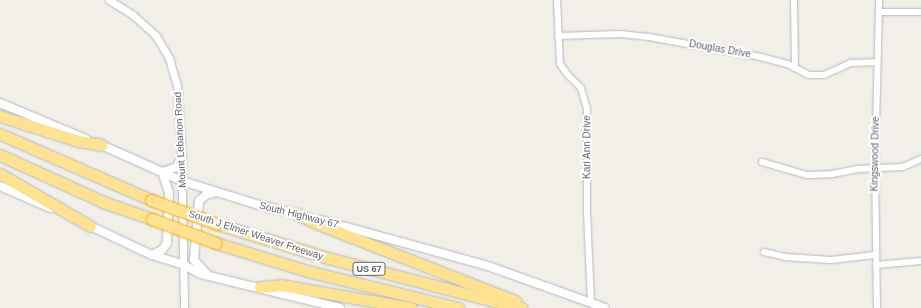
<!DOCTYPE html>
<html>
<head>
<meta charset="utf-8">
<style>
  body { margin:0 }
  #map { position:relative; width:921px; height:308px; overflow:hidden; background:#f1efe8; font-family:Helvetica,sans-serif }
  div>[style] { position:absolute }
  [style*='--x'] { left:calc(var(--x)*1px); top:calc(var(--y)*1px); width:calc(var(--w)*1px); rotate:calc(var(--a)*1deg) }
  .roads { filter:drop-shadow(0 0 1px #b5b8bc) drop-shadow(0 0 1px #b5b8bc) }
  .minor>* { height:6px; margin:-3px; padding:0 3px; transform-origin:3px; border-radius:3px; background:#fff }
  .tertiary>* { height:7px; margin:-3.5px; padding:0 3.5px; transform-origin:3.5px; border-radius:3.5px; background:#fff }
  .secondary>* { height:8px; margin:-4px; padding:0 4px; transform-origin:4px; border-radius:4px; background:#fff }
  .motorway>* { height:11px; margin:-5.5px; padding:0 5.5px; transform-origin:5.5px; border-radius:5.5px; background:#fde293 }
  .bridges { filter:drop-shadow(0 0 1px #f9ab00) drop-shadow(0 0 1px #f9ab00) }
  .motorway-bridge>* { height:11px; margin:-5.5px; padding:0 5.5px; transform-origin:5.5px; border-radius:5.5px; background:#fde293 }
  span { translate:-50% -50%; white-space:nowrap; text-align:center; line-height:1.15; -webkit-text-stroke:4px #fff; paint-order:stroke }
  .shield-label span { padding:1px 3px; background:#fff; border:1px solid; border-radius:3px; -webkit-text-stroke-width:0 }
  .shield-label { font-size:9px; color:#5f6368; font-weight:700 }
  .street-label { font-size:10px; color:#5f6368 }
</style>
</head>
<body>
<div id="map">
  <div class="roads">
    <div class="minor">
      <i style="--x:557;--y:0;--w:64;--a:87.3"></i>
      <i style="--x:560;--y:64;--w:12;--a:55"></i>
      <i style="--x:567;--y:74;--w:20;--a:45"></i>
      <i style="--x:581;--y:88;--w:22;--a:74"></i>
      <i style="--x:587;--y:109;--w:103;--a:90"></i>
      <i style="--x:587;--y:212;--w:90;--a:87.5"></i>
      <i style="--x:794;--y:0;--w:68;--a:89.2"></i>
      <i style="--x:880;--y:12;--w:41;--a:0"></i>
      <i style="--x:558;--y:36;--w:62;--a:-1.8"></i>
      <i style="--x:620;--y:34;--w:29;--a:6"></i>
      <i style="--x:649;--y:37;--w:114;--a:10.1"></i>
      <i style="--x:761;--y:57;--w:28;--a:15"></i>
      <i style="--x:788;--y:64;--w:24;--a:28"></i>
      <i style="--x:809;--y:75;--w:15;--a:0"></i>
      <i style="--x:824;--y:75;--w:30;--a:-24"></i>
      <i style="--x:851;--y:63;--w:25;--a:-2"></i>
      <i style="--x:762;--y:162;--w:47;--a:16.1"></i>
      <i style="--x:807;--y:175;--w:25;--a:-2"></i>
      <i style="--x:832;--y:174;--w:25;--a:-11"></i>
      <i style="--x:857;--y:169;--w:46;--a:-2.5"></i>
      <i style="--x:903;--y:167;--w:20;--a:-24"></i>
      <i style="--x:764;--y:252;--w:22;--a:13"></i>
      <i style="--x:785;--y:257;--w:46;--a:3.7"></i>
      <i style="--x:831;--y:260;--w:44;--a:-6.5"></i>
      <i style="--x:876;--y:265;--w:45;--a:-5.1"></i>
      <i style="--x:877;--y:308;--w:139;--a:-90.8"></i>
      <i style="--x:875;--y:169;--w:169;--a:-88.6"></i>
    </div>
    <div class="tertiary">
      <i style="--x:109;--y:0;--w:28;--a:32"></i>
      <i style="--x:133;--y:15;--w:31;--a:42"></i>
      <i style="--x:156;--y:36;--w:26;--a:59"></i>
      <i style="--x:169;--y:58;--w:29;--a:74"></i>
      <i style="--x:177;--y:86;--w:60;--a:86.2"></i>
      <i style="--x:181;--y:146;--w:162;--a:88.9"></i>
    </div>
    <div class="secondary">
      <i style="--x:0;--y:103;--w:93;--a:22.7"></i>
      <i style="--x:97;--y:143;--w:93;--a:24.1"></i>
      <i style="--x:182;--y:181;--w:81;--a:17.3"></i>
      <i style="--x:259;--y:205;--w:44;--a:13.1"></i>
      <i style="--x:0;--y:186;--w:55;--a:23.7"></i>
      <i style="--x:321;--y:220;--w:173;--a:15.4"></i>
      <i style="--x:488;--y:266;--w:124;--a:19.7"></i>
      <i style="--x:86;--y:224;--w:73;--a:25.2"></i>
      <i style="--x:152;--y:255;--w:34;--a:17"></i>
      <i style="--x:184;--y:265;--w:19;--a:28"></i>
      <i style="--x:201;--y:274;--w:143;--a:13.7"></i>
      <i style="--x:152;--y:255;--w:11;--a:-27"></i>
      <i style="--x:162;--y:250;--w:9;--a:-54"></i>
      <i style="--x:167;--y:243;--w:50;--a:-87.7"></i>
      <i style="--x:169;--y:193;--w:22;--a:-108"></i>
      <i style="--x:162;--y:172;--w:16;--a:-18"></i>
      <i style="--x:177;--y:167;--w:12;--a:-66"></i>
      <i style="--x:207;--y:274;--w:19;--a:-133"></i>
      <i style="--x:194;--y:260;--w:59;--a:-85.2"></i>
      <i style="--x:199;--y:201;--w:9;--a:-41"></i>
      <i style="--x:206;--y:195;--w:10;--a:-17"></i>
    </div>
    <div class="motorway">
      <i style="--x:0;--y:116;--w:82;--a:17.8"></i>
      <i style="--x:78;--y:141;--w:24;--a:9"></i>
      <i style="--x:0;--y:134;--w:165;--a:23.6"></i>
      <i style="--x:0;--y:155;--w:113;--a:24.5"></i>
      <i style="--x:103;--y:202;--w:52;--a:19.1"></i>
      <i style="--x:0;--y:174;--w:104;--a:30"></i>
      <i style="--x:297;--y:214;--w:23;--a:25"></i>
      <i style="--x:318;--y:224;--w:212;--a:21.3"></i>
      <i style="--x:217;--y:224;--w:116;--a:17"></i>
      <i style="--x:328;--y:258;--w:200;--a:14.5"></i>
      <i style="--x:216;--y:243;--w:99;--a:17"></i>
      <i style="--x:311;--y:272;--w:152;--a:13.7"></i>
      <i style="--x:260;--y:287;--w:21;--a:-5"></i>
      <i style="--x:281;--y:285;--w:132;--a:10"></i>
    </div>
  </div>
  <div class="bridges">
    <div class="motorway-bridge">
      <i style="--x:151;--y:200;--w:70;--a:20"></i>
      <i style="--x:152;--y:219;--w:68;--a:20.6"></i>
    </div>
  </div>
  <div class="shield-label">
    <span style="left:369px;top:269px">US 67</span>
  </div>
  <div class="street-label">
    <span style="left:720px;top:49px;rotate:10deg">Douglas Drive</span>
    <span style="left:180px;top:140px;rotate:-93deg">Mount Lebanon Road</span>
    <span style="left:587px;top:147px;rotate:-90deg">Kari Ann Drive</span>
    <span style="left:875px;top:154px;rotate:-89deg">Kingswood Drive</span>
    <span style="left:299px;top:215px;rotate:14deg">South Highway 67</span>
    <span style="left:256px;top:235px;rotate:18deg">South J Elmer Weaver Freeway</span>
  </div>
</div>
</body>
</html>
